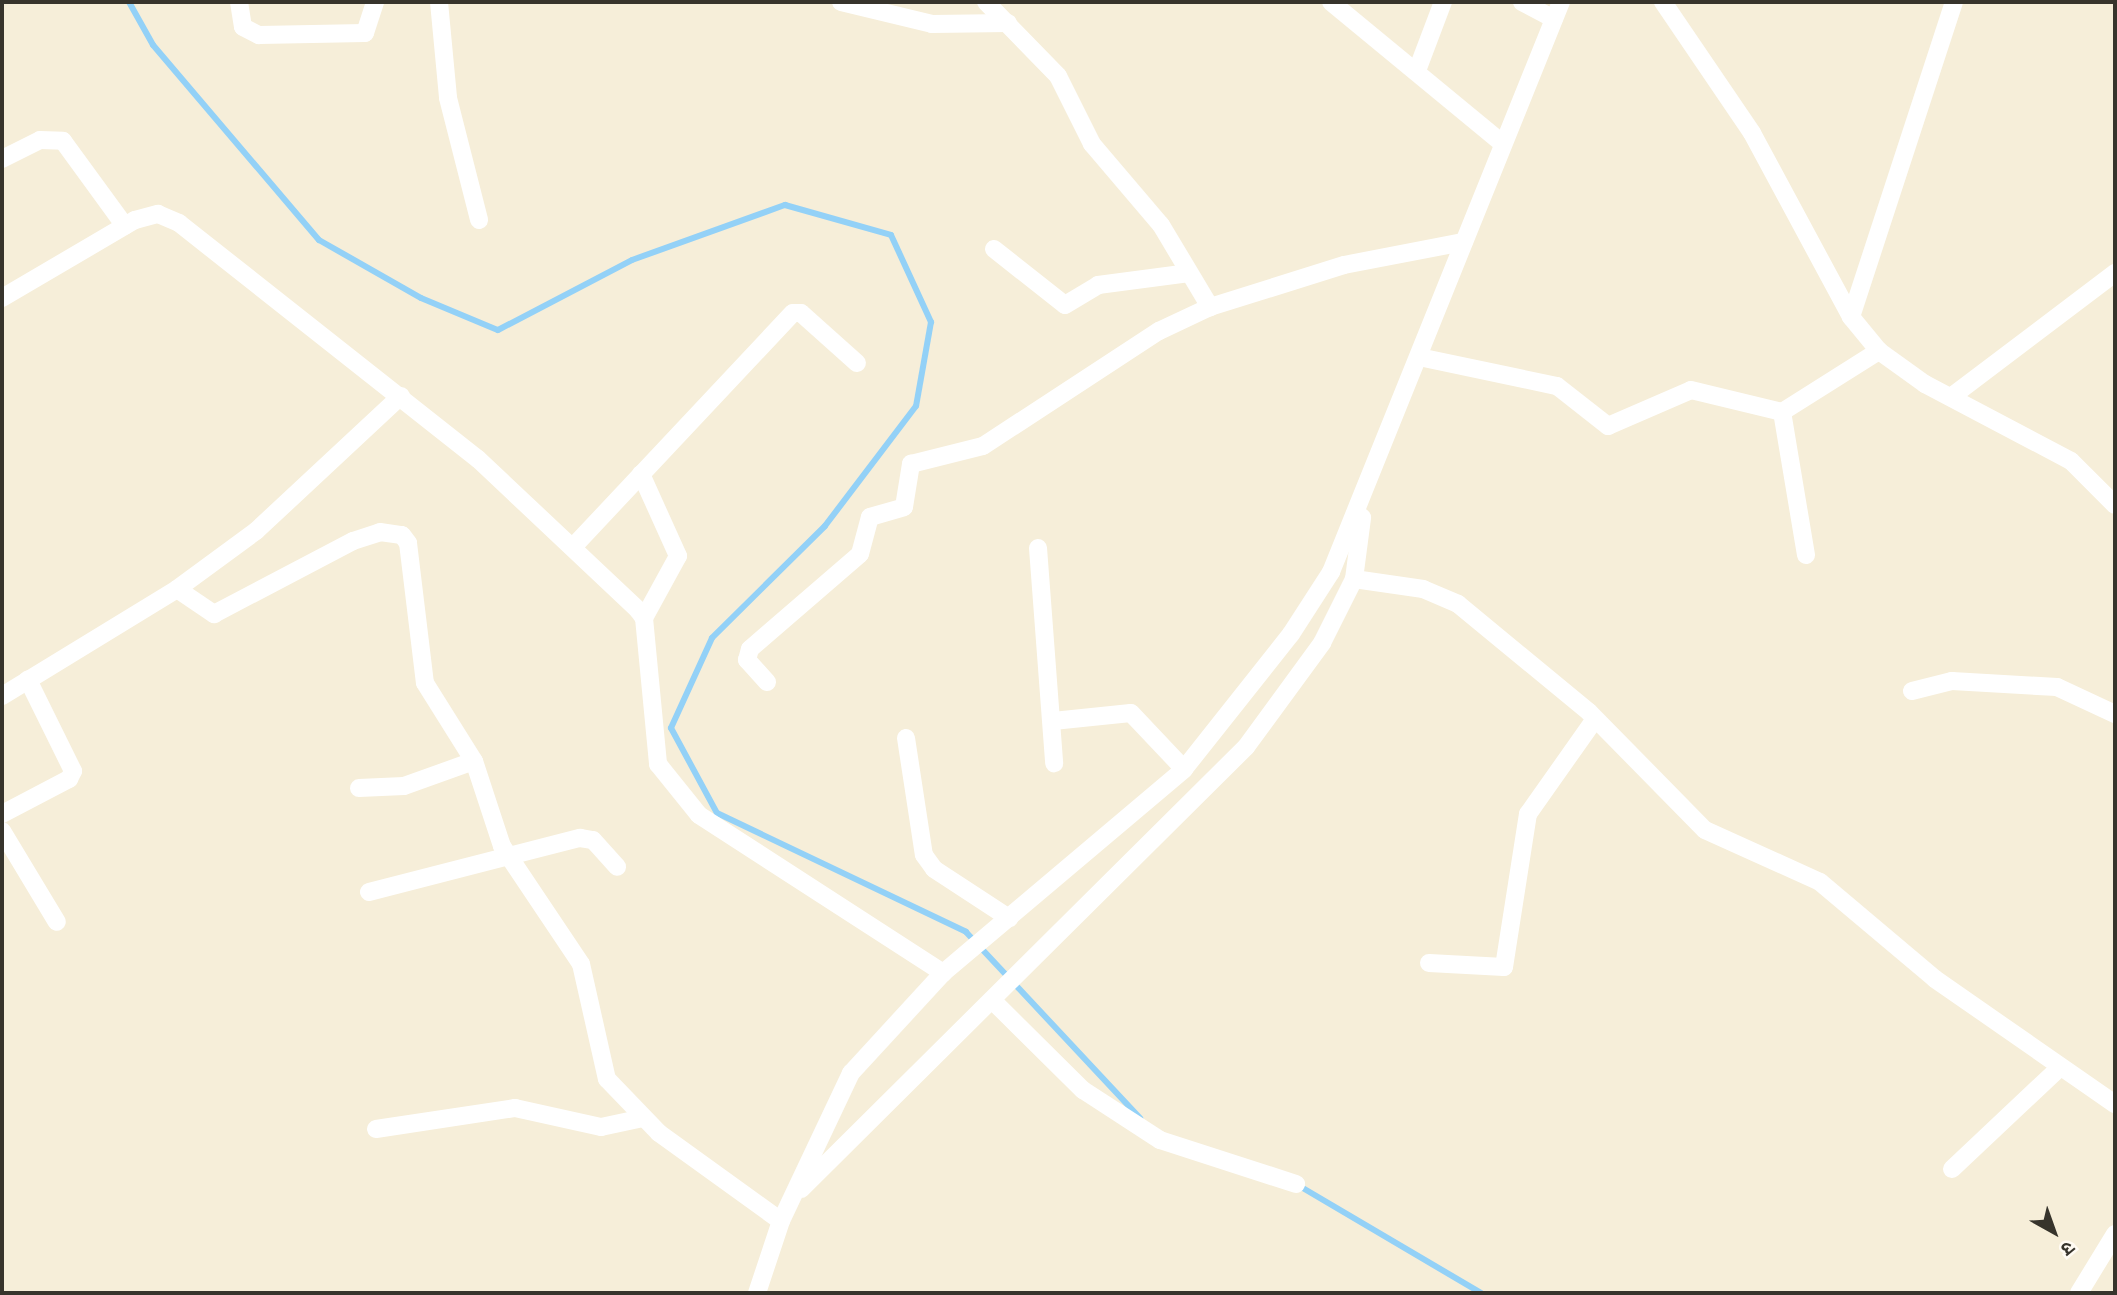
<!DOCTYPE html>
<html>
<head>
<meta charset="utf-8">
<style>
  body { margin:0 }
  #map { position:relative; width:2117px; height:1295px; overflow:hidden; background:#f6eed9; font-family:Figtree,"Noto Sans Devanagari",sans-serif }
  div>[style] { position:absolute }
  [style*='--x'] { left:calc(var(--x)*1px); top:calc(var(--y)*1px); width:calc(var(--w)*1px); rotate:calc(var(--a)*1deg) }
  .stream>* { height:6px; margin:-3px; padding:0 3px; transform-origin:3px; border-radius:3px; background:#93d1f7 }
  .street>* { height:18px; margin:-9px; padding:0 9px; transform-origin:9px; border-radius:9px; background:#fff }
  span { translate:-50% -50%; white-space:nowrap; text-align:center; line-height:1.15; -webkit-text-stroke:6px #fffbf3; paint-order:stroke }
  .frame { position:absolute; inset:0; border:4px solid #37342c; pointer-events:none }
  .north { position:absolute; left:2019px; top:1197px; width:70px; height:70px; -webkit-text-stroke:5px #fffbf3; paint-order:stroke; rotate:140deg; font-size:19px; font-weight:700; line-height:28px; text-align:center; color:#37342c }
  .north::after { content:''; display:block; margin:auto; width:24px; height:32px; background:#37342c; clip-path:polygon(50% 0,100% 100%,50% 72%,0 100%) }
</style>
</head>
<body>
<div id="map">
  <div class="stream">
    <i style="--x:129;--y:2;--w:49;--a:60.8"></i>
    <i style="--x:153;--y:45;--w:256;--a:49.6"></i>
    <i style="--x:319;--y:240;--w:117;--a:29.6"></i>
    <i style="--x:421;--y:298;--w:83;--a:22.6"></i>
    <i style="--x:498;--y:330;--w:151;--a:-27.6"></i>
    <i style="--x:632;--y:260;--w:163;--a:-19.8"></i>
    <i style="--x:785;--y:205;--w:110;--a:15.8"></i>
    <i style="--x:891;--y:235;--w:96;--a:65.3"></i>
    <i style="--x:931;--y:322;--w:85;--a:100.1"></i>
    <i style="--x:916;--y:406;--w:151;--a:127.2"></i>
    <i style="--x:825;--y:526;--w:159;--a:135.3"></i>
    <i style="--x:712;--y:638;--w:99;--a:114.5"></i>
    <i style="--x:671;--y:728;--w:97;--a:61.6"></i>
    <i style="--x:717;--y:813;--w:276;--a:25.5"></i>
    <i style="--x:966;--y:932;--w:255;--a:46.9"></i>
    <i style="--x:1296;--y:1184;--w:215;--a:30.5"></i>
  </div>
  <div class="street">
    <i style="--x:239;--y:2;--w:25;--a:81"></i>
    <i style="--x:243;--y:27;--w:18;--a:27"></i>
    <i style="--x:259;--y:35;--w:106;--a:-1.1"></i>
    <i style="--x:365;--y:33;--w:33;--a:-72"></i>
    <i style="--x:439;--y:2;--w:96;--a:84.6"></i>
    <i style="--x:448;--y:98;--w:126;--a:75.7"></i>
    <i style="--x:841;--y:2;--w:94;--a:13.6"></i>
    <i style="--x:932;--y:24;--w:76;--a:-0.8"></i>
    <i style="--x:986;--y:2;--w:103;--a:45.8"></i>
    <i style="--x:1058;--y:76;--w:76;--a:63.4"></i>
    <i style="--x:1092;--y:144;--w:106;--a:49.6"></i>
    <i style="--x:1161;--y:225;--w:96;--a:59.1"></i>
    <i style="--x:1331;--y:2;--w:220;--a:39.5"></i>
    <i style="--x:1522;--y:2;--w:36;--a:28"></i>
    <i style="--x:1663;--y:2;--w:158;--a:55.8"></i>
    <i style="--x:1752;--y:133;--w:209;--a:61.7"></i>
    <i style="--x:1851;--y:317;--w:44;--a:50.5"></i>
    <i style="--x:1879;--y:351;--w:57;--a:35.7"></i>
    <i style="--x:1925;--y:384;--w:165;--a:27.8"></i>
    <i style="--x:2071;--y:461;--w:62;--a:45"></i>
    <i style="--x:1418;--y:68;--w:71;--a:-69.3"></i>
    <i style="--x:2;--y:159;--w:42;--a:-26.6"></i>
    <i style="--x:40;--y:140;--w:23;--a:2"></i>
    <i style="--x:63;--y:141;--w:105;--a:53.9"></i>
    <i style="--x:994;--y:249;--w:90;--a:38.3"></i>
    <i style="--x:1065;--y:305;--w:39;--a:-31"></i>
    <i style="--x:1098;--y:285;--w:92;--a:-7.5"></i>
    <i style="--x:2;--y:298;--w:154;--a:-30.4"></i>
    <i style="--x:135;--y:220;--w:24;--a:-15"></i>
    <i style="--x:158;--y:214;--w:23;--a:23"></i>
    <i style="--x:179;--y:223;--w:381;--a:38.3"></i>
    <i style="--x:478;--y:459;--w:220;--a:43.3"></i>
    <i style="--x:638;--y:610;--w:10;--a:53"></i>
    <i style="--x:644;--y:618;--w:147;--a:84.5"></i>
    <i style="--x:658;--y:764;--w:65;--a:51.2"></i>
    <i style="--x:699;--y:815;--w:291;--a:32.9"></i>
    <i style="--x:1851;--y:317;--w:331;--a:-71.9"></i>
    <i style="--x:1419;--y:357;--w:141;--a:11.9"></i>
    <i style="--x:1557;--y:386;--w:65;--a:38.1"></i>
    <i style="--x:1608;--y:426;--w:90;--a:-23.4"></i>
    <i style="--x:1691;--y:390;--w:94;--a:13.6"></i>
    <i style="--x:1951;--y:397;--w:206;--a:-37.1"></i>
    <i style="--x:641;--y:474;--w:90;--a:65.7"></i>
    <i style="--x:678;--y:556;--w:71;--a:118.7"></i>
    <i style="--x:573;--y:547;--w:321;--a:-46.8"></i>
    <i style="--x:793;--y:313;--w:8;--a:0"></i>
    <i style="--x:801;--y:313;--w:75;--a:41.8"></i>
    <i style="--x:1038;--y:548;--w:216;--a:85.7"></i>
    <i style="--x:1806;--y:555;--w:145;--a:-99.5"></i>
    <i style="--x:1782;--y:412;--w:115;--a:-32.2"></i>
    <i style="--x:1354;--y:579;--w:70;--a:8.2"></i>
    <i style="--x:1423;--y:589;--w:38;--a:23"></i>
    <i style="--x:1458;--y:604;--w:170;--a:39.5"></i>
    <i style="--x:1589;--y:712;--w:165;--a:45.5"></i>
    <i style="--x:1705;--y:830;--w:126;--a:24.3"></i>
    <i style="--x:1820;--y:882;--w:150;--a:40.1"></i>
    <i style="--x:1935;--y:979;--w:219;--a:34.8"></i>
    <i style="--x:177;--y:589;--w:98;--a:-36.3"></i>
    <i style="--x:256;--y:531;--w:198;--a:-43"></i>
    <i style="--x:767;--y:682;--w:30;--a:-132"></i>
    <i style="--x:747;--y:660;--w:11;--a:-75"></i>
    <i style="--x:750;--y:649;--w:145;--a:-40.8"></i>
    <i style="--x:860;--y:554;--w:38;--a:-75"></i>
    <i style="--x:870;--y:517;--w:35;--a:-16"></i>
    <i style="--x:904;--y:507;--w:44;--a:-80.8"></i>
    <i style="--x:911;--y:464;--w:74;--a:-14"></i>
    <i style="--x:983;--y:446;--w:210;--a:-33.2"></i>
    <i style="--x:1159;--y:331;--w:56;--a:-25.2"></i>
    <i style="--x:1210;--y:307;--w:140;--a:-17.4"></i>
    <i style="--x:1344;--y:265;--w:122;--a:-10.9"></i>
    <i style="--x:1912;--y:691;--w:41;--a:-14"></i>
    <i style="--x:1952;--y:681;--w:105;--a:3.3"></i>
    <i style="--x:2057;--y:687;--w:64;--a:25"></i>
    <i style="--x:2;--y:696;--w:205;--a:-31.4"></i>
    <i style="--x:177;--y:589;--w:45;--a:34"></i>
    <i style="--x:214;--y:614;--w:157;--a:-27.7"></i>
    <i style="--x:353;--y:541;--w:28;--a:-18"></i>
    <i style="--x:380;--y:532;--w:22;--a:8"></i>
    <i style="--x:402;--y:535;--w:10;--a:53"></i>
    <i style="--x:408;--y:543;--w:141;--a:83.1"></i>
    <i style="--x:425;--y:683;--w:92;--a:57.9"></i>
    <i style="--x:474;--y:761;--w:89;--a:71.8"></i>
    <i style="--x:502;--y:846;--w:142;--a:56.2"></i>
    <i style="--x:581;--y:964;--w:118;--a:77.3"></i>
    <i style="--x:607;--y:1079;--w:75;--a:46.1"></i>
    <i style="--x:659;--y:1133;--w:150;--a:35.8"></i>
    <i style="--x:1053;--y:721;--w:78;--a:-5.9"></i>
    <i style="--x:1131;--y:713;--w:77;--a:46.6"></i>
    <i style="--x:906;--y:738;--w:118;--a:81.3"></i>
    <i style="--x:924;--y:855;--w:17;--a:54"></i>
    <i style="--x:934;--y:869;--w:90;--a:33.2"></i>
    <i style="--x:359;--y:788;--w:45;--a:-2.5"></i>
    <i style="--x:404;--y:786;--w:74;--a:-19.7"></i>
    <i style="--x:2;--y:814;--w:76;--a:-27.6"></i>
    <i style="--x:69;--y:779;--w:9;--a:-63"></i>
    <i style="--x:73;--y:771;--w:102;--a:-116.3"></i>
    <i style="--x:2;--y:831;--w:106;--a:58.9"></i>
    <i style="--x:369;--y:892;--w:218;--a:-14.4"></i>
    <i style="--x:580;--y:838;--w:13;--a:9"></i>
    <i style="--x:593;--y:840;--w:36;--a:48"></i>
    <i style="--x:1429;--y:963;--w:75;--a:3.1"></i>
    <i style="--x:1504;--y:967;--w:155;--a:-81.1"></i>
    <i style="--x:1528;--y:814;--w:116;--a:-54.8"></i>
    <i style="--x:992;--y:1000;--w:128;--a:44.7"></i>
    <i style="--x:1083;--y:1090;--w:92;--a:33"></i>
    <i style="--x:1160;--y:1140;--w:143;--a:17.9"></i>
    <i style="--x:376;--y:1129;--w:141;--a:-8.6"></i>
    <i style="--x:515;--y:1108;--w:88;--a:12.5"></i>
    <i style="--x:601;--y:1127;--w:43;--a:-12.1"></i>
    <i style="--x:1952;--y:1169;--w:147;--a:-43.3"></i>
    <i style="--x:801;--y:1189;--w:627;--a:-44.81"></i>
    <i style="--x:1246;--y:747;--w:129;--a:-53.8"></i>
    <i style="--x:1322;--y:643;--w:72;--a:-63.4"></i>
    <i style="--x:1354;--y:579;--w:62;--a:-82.5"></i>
    <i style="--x:757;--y:1293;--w:76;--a:-71.6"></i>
    <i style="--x:781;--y:1221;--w:164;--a:-64.7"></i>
    <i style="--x:851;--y:1073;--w:136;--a:-47.4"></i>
    <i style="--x:943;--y:973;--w:316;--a:-40.2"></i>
    <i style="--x:1184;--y:769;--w:172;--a:-51.6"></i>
    <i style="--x:1291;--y:634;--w:74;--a:-57.2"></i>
    <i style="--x:1331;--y:572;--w:615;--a:-68.03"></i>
    <i style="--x:2079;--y:1293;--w:69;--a:-58.6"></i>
  </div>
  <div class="frame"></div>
  <div class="north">उ</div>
</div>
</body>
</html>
